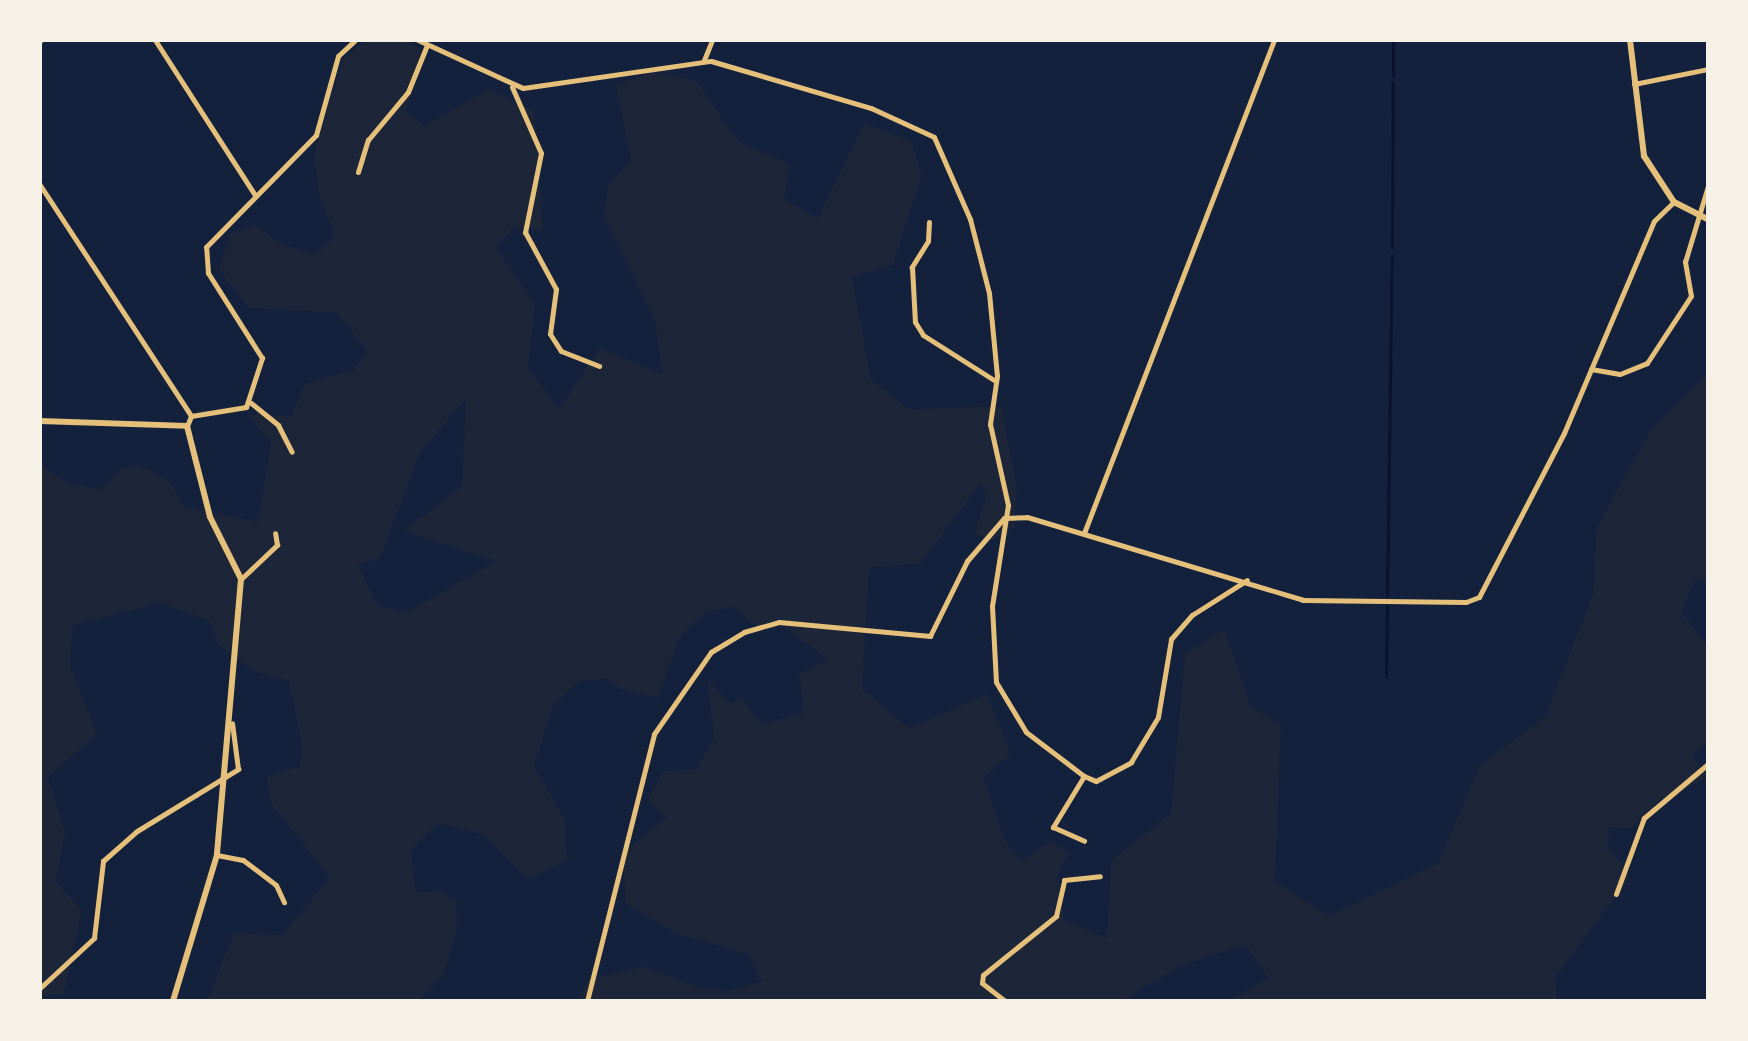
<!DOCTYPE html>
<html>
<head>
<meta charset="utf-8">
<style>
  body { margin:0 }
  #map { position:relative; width:1748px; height:1041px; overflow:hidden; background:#14213d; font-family:Inter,sans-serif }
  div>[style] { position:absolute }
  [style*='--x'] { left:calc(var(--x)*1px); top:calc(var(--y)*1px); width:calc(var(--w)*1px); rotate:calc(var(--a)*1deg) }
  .green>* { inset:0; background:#1d2539 }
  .stream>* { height:2.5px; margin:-1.25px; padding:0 1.25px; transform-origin:1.25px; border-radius:1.25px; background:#0b132b }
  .minor>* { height:5px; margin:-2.5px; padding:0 2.5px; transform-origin:2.5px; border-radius:2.5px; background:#e5c07b }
  .tertiary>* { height:6px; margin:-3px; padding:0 3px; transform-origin:3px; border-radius:3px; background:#e5c07b }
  span { translate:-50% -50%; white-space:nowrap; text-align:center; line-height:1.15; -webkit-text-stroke:9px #f6f1e7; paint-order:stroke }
  .frame { position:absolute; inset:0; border:42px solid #f6f1e7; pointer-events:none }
</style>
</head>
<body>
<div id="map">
  <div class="green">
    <i style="clip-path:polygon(evenodd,367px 40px,406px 40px,421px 49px,406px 111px,424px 126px,489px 89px,534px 111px,543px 231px,513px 226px,497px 248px,535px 304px,528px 368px,559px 408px,600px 348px,662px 374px,655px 319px,604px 216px,608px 186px,631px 160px,616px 85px,654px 72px,695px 80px,740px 143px,790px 164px,784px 199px,818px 218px,864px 123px,911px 141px,922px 175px,893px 265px,852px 277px,871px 380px,910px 409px,1001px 406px,1017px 487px,1015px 527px,991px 541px,974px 533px,987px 494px,980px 484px,921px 563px,869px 568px,862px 689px,909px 728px,987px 694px,1011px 755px,984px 777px,990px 796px,1005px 840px,1022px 861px,1052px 840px,1069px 854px,1057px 875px,1064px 920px,1107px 938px,1111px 860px,1171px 813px,1185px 653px,1224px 630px,1252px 708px,1281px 725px,1275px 881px,1329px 916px,1438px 863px,1480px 765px,1545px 717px,1593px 595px,1597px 526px,1651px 430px,1708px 373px,1708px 583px,1695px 578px,1682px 612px,1708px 648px,1708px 741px,1692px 756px,1708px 778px,1663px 798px,1631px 828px,1609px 827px,1608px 846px,1630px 877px,1555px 978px,1557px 1001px,1229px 1001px,1268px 978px,1246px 945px,1183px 965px,1122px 1001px,577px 1001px,588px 980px,644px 967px,703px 989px,729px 991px,762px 981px,748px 954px,677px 934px,626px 904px,622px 854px,666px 818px,648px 801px,663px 771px,696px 769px,714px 739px,707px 679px,732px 705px,739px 694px,761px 724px,804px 713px,799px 674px,827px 660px,784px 626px,760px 630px,734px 607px,706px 612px,679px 638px,658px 698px,620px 689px,607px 679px,580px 681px,554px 705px,534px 766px,565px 819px,567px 861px,528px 879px,483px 835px,439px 823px,411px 850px,416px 893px,439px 891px,456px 899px,457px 928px,445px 972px,420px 1001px,207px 1001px,234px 933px,282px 935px,330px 878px,270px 802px,267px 776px,300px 766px,302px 745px,289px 681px,256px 672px,218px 645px,209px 620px,160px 603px,73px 625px,70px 666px,97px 734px,48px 778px,65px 833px,56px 882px,82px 910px,64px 993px,40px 997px,40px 465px,67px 482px,100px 490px,121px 468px,139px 465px,168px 480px,185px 507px,258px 522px,271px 443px,247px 414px,292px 416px,304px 384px,354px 370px,367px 351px,337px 313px,249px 308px,219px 270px,231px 233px,255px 225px,279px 243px,316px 255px,335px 235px,319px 195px,314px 153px,344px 57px,367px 40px,466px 399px,462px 486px,403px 531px,496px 561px,407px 612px,378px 606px,358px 564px,380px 558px,420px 453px,466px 399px)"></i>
  </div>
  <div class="stream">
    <i style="--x:1393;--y:76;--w:36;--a:-90"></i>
    <i style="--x:1392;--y:248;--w:165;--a:-89.7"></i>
    <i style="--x:1387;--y:595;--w:338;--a:-89.2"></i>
    <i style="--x:1386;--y:677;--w:71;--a:-89.2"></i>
  </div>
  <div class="minor">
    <i style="--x:155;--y:40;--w:184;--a:57.2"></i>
    <i style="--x:418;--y:40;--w:115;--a:24.6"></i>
    <i style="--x:523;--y:88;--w:190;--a:-8.2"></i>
    <i style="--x:711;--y:61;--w:167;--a:16.4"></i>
    <i style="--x:871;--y:108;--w:69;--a:24.7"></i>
    <i style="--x:934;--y:137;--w:90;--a:66.3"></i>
    <i style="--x:970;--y:219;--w:76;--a:75.6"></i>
    <i style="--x:989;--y:293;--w:83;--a:84.5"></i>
    <i style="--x:997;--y:376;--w:49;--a:98.3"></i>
    <i style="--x:990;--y:424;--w:83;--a:77.5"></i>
    <i style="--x:1008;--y:505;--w:102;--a:99"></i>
    <i style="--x:992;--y:606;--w:76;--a:87"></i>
    <i style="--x:996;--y:682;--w:58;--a:59"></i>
    <i style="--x:1026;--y:732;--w:73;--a:37.2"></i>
    <i style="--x:1084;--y:776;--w:13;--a:23"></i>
    <i style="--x:1096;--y:781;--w:40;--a:-28"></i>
    <i style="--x:1131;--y:762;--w:52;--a:-59"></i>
    <i style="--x:1158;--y:717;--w:79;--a:-80.5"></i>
    <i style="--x:1171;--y:639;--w:32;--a:-49"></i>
    <i style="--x:1192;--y:615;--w:65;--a:-32.5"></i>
    <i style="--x:40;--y:41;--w:1;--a:-45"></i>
    <i style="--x:704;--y:60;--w:22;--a:-68"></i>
    <i style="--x:1634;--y:84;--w:76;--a:-11.5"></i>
    <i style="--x:512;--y:87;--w:72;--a:66.3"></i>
    <i style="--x:541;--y:153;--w:81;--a:101.4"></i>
    <i style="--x:525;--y:232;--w:65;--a:61.5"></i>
    <i style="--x:556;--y:289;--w:45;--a:97.6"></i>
    <i style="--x:550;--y:334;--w:20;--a:57"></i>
    <i style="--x:561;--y:351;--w:41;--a:21.5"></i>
    <i style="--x:358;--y:172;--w:34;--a:-73"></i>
    <i style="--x:368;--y:140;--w:62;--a:-50.2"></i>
    <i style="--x:408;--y:92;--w:51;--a:-68"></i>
    <i style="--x:40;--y:185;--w:276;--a:56.8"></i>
    <i style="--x:929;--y:222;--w:19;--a:93"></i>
    <i style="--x:928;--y:241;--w:31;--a:122"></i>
    <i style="--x:912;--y:267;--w:55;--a:86.9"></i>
    <i style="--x:915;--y:322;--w:15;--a:58"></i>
    <i style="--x:923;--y:335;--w:84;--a:32.4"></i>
    <i style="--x:1591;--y:369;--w:29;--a:10"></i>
    <i style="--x:1620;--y:374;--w:29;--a:-22"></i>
    <i style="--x:1647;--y:363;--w:80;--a:-56.7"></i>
    <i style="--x:1691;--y:296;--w:35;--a:-100"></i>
    <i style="--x:1685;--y:262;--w:79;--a:-73.2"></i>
    <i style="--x:251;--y:403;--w:35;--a:39"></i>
    <i style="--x:278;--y:425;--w:30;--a:63"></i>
    <i style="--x:187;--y:426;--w:11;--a:-68"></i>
    <i style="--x:191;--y:416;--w:56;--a:-9.3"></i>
    <i style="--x:246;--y:407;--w:52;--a:-71.9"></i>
    <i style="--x:262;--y:358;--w:101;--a:-122.4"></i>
    <i style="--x:208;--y:273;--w:26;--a:-94"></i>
    <i style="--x:206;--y:247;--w:157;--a:-45.5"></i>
    <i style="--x:316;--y:135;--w:82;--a:-74.4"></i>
    <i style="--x:338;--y:56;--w:23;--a:-43"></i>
    <i style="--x:1084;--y:533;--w:528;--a:-68.92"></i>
    <i style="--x:241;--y:579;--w:50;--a:-43.4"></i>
    <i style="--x:277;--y:545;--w:12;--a:-99"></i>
    <i style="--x:1084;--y:776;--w:60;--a:121.3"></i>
    <i style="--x:1053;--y:827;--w:34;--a:24"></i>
    <i style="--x:217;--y:855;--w:26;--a:11"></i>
    <i style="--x:243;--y:860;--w:41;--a:37.1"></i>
    <i style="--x:276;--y:885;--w:19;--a:65"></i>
    <i style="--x:1616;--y:894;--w:81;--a:-69.8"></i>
    <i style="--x:1644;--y:818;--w:84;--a:-40.2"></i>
    <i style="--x:40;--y:988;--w:74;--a:-42.8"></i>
    <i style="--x:94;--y:938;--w:78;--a:-83.3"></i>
    <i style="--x:103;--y:861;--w:45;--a:-41.4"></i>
    <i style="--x:137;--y:831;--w:119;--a:-31.5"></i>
    <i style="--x:238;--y:769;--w:46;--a:-97.4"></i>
    <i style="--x:587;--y:1001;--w:275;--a:-75.9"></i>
    <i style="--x:654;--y:734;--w:100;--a:-55.2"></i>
    <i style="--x:711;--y:652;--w:39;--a:-31"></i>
    <i style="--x:744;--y:632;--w:36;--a:-16"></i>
    <i style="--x:779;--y:622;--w:152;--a:5.3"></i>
    <i style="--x:930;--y:636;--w:84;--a:-63.7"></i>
    <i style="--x:967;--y:561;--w:57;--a:-49.3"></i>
    <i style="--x:1004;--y:518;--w:23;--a:-2"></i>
    <i style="--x:1027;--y:517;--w:288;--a:16.7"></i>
    <i style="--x:1303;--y:600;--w:163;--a:0.7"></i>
    <i style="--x:1466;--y:602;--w:14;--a:-21"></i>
    <i style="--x:1479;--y:597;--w:185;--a:-62.6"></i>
    <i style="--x:1564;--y:433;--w:230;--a:-67"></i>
    <i style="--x:1654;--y:221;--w:28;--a:-44"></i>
    <i style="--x:1005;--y:1001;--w:29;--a:-142"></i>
    <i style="--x:982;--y:983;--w:8;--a:-83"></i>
    <i style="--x:983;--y:975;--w:94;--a:-38.9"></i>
    <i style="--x:1056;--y:916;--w:37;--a:-77"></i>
    <i style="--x:1064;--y:880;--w:36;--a:-6"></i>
  </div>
  <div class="tertiary">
    <i style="--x:1630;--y:40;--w:117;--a:83.1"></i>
    <i style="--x:1644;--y:156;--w:55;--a:56.9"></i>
    <i style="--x:1674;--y:202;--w:38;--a:27"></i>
    <i style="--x:40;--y:421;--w:147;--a:1.9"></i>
    <i style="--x:187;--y:426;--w:94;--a:75.8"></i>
    <i style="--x:210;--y:517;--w:69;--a:63.4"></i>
    <i style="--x:241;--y:579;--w:277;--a:95"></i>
    <i style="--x:217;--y:855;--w:152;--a:106.8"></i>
  </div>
  <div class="frame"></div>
</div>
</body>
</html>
